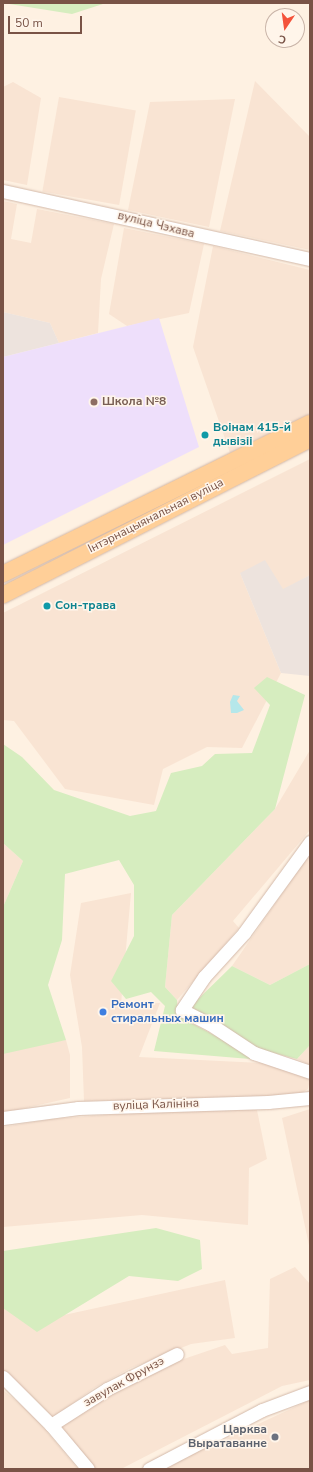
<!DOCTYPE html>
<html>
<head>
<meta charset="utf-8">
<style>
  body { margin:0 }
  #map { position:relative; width:313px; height:1472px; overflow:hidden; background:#fef1e2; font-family:"Nunito Sans",sans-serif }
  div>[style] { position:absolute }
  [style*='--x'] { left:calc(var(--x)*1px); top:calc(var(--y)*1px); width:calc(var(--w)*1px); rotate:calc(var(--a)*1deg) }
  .residential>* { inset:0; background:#f9e4d3; transform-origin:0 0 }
  .industrial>* { inset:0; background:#ede3dd }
  .education>* { inset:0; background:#eedffb }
  .green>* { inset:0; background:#d6edbf }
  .water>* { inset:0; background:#b5e7ea }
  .roads { filter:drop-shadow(0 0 1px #d3b9aa) drop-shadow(0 0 1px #d3b9aa) }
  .minor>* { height:13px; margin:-6.5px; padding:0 6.5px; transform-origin:6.5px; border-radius:6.5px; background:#fff }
  .major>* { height:16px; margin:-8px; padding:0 8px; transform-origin:8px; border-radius:8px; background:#ffcf98 }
  .dots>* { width:11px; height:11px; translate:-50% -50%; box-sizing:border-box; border:2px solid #fff5ea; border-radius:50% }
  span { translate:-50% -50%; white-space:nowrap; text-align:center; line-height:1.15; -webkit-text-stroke:3px #fff5ea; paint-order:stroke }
  .street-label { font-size:12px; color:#795346 }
  .education-label { font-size:12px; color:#785e54; font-weight:700 }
  .left { translate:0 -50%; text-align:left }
  .culture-label { font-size:12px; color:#0d838f; font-weight:700 }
  .shop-label { font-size:12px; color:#366cbe; font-weight:700 }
  .worship-label { font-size:12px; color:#5b616d; font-weight:700 }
  .right { translate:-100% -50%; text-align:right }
  .frame { position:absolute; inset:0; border:4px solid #795346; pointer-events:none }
  .north { position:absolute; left:265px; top:8px; width:40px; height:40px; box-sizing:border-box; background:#fff5ea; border:1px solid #c9b4a8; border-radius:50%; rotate:193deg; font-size:11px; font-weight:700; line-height:16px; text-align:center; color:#795346 }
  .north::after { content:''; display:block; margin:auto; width:14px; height:18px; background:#f4533b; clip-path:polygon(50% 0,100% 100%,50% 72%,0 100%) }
  .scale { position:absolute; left:8px; top:16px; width:74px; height:18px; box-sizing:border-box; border:2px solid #795346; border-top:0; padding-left:5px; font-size:12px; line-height:14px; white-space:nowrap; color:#795346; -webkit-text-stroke:3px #fff5ea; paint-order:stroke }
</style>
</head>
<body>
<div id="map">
  <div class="residential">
    <i style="clip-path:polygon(255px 81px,310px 137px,310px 250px,220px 231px)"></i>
    <i style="clip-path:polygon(13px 82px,41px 98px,27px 185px,3px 180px,3px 87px)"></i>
    <i style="left:59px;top:97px;width:78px;height:96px;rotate:10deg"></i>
    <i style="clip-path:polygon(235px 99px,209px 227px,128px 210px,150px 102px)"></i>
    <i style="clip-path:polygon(3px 201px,17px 204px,11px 239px,31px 243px,37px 209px,114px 224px,101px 279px,98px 333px,59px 343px,50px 323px,3px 312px)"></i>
    <i style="clip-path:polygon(124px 228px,204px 244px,189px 313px,127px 326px,109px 314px)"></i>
    <i style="clip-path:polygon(213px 246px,310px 270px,310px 414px,230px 453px,193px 347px)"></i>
    <i style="clip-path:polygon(310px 459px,310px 575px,283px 590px,240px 573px,281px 673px,242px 748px,207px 747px,163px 769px,154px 805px,65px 789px,14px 721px,3px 720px,3px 613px)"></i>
    <i style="clip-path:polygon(310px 750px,310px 830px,233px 921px,239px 928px,177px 1000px,165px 987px,172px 915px,275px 809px)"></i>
    <i style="clip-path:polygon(3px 843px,23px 861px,3px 907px)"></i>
    <i style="clip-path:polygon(310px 853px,310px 964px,270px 985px,232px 966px)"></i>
    <i style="clip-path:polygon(131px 893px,121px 1004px,160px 1003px,139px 1057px,262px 1063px,300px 1073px,310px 1079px,308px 1089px,298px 1095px,84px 1101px,82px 1047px,70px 975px,81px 903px)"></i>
    <i style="clip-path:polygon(66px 1040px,70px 1055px,70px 1098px,3px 1113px,3px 1047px)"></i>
    <i style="clip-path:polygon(310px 1045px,310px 1065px,297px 1059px)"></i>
    <i style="clip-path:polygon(185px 1109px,257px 1110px,267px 1159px,249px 1168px,248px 1225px,142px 1215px,3px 1227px,3px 1127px,52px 1119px)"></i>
    <i style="clip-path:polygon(310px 1109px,310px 1250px,282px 1118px)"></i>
    <i style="clip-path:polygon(295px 1267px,310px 1284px,310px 1380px,282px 1386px,121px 1469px,96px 1469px,60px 1426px,73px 1413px,169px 1364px,225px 1345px,232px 1354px,268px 1348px,270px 1279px)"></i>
    <i style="clip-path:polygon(225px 1280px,235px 1338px,191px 1344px,131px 1368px,94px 1388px,51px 1419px,3px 1372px,3px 1296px,64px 1315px)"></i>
    <i style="clip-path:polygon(3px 1390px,33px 1415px,78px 1469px,3px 1469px)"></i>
    <i style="clip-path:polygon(310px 1400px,310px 1469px,166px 1469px,217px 1440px,222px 1441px)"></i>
  </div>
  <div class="industrial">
    <i style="clip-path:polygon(3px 312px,50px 323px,59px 343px,3px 357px)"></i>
    <i style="clip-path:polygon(265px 560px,283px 589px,310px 575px,310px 676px,281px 673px,240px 573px)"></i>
  </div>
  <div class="education">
    <i style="clip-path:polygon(159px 318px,199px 447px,3px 545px,3px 357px)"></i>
  </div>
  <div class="green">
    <i style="clip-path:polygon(3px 3px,106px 3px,72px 14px)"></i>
    <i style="clip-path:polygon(267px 677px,305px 695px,275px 809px,172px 915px,165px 987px,177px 1000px,178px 1016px,261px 1060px,154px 1051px,165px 1006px,151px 992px,126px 999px,111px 981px,134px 936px,134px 885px,119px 860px,65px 874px,62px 940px,48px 985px,66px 1040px,3px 1054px,3px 907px,23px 861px,3px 843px,3px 744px,22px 757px,54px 790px,130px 816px,156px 811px,171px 773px,202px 766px,215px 754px,252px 753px,270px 705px,254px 688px)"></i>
    <i style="clip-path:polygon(310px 964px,310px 1045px,297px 1059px,258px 1049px,189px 1008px,232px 966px,270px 985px)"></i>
    <i style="clip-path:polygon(156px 1228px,200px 1240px,202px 1269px,178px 1281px,129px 1276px,37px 1332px,3px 1308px,3px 1251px)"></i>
  </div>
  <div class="water">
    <i style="clip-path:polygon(233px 695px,240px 696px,237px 701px,244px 710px,237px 713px,231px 713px,230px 702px)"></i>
  </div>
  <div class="roads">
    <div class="minor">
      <i style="--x:3;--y:191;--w:314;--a:12.5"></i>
      <i style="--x:310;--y:842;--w:112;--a:126"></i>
      <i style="--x:244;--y:933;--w:59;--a:132.3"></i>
      <i style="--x:204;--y:977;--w:40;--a:124"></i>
      <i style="--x:182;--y:1010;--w:31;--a:27"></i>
      <i style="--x:210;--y:1024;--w:53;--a:33.4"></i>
      <i style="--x:254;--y:1053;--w:59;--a:18.7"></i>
      <i style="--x:3;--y:1118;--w:76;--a:-7.6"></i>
      <i style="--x:78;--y:1108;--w:190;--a:-1.8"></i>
      <i style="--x:268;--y:1102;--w:42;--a:-5.4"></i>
      <i style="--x:3;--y:1377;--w:68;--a:45"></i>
      <i style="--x:51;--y:1425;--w:57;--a:49.9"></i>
      <i style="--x:51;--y:1425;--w:67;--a:-32.7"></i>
      <i style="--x:107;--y:1389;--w:78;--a:-26.6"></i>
      <i style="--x:149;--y:1469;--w:127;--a:-27.6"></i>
      <i style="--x:262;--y:1410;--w:51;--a:-20.6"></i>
    </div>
    <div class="major">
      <i style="--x:3;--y:574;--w:342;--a:-26.2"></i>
      <i style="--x:3;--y:595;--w:344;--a:-26.9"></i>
    </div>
  </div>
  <div class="dots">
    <i style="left:94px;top:402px;background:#8d6e63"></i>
    <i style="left:205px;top:435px;background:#0f9aa8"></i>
    <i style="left:47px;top:606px;background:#0f9aa8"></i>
    <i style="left:103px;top:1012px;background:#3f7fe0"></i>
    <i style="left:275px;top:1437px;background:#6b7280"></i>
  </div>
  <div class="street-label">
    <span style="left:156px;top:225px;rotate:14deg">вуліца Чэхава</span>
    <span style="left:156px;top:516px;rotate:-27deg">Інтэрнацыянальная вуліца</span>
    <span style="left:156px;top:1105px;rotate:-2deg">вуліца Калініна</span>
    <span style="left:124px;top:1382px;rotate:-29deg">завулак Фрунзэ</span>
  </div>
  <div class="education-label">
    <span class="left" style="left:102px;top:402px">Школа №8</span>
  </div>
  <div class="culture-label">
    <span class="left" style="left:213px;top:435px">Воінам 415-й<br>дывізіі</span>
    <span class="left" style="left:55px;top:606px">Сон-трава</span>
  </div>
  <div class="shop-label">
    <span class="left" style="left:111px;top:1012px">Ремонт<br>стиральных машин</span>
  </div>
  <div class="worship-label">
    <span class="right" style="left:267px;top:1437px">Царква<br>Выратаванне</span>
  </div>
  <div class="frame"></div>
  <div class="north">С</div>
  <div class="scale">50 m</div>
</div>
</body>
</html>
